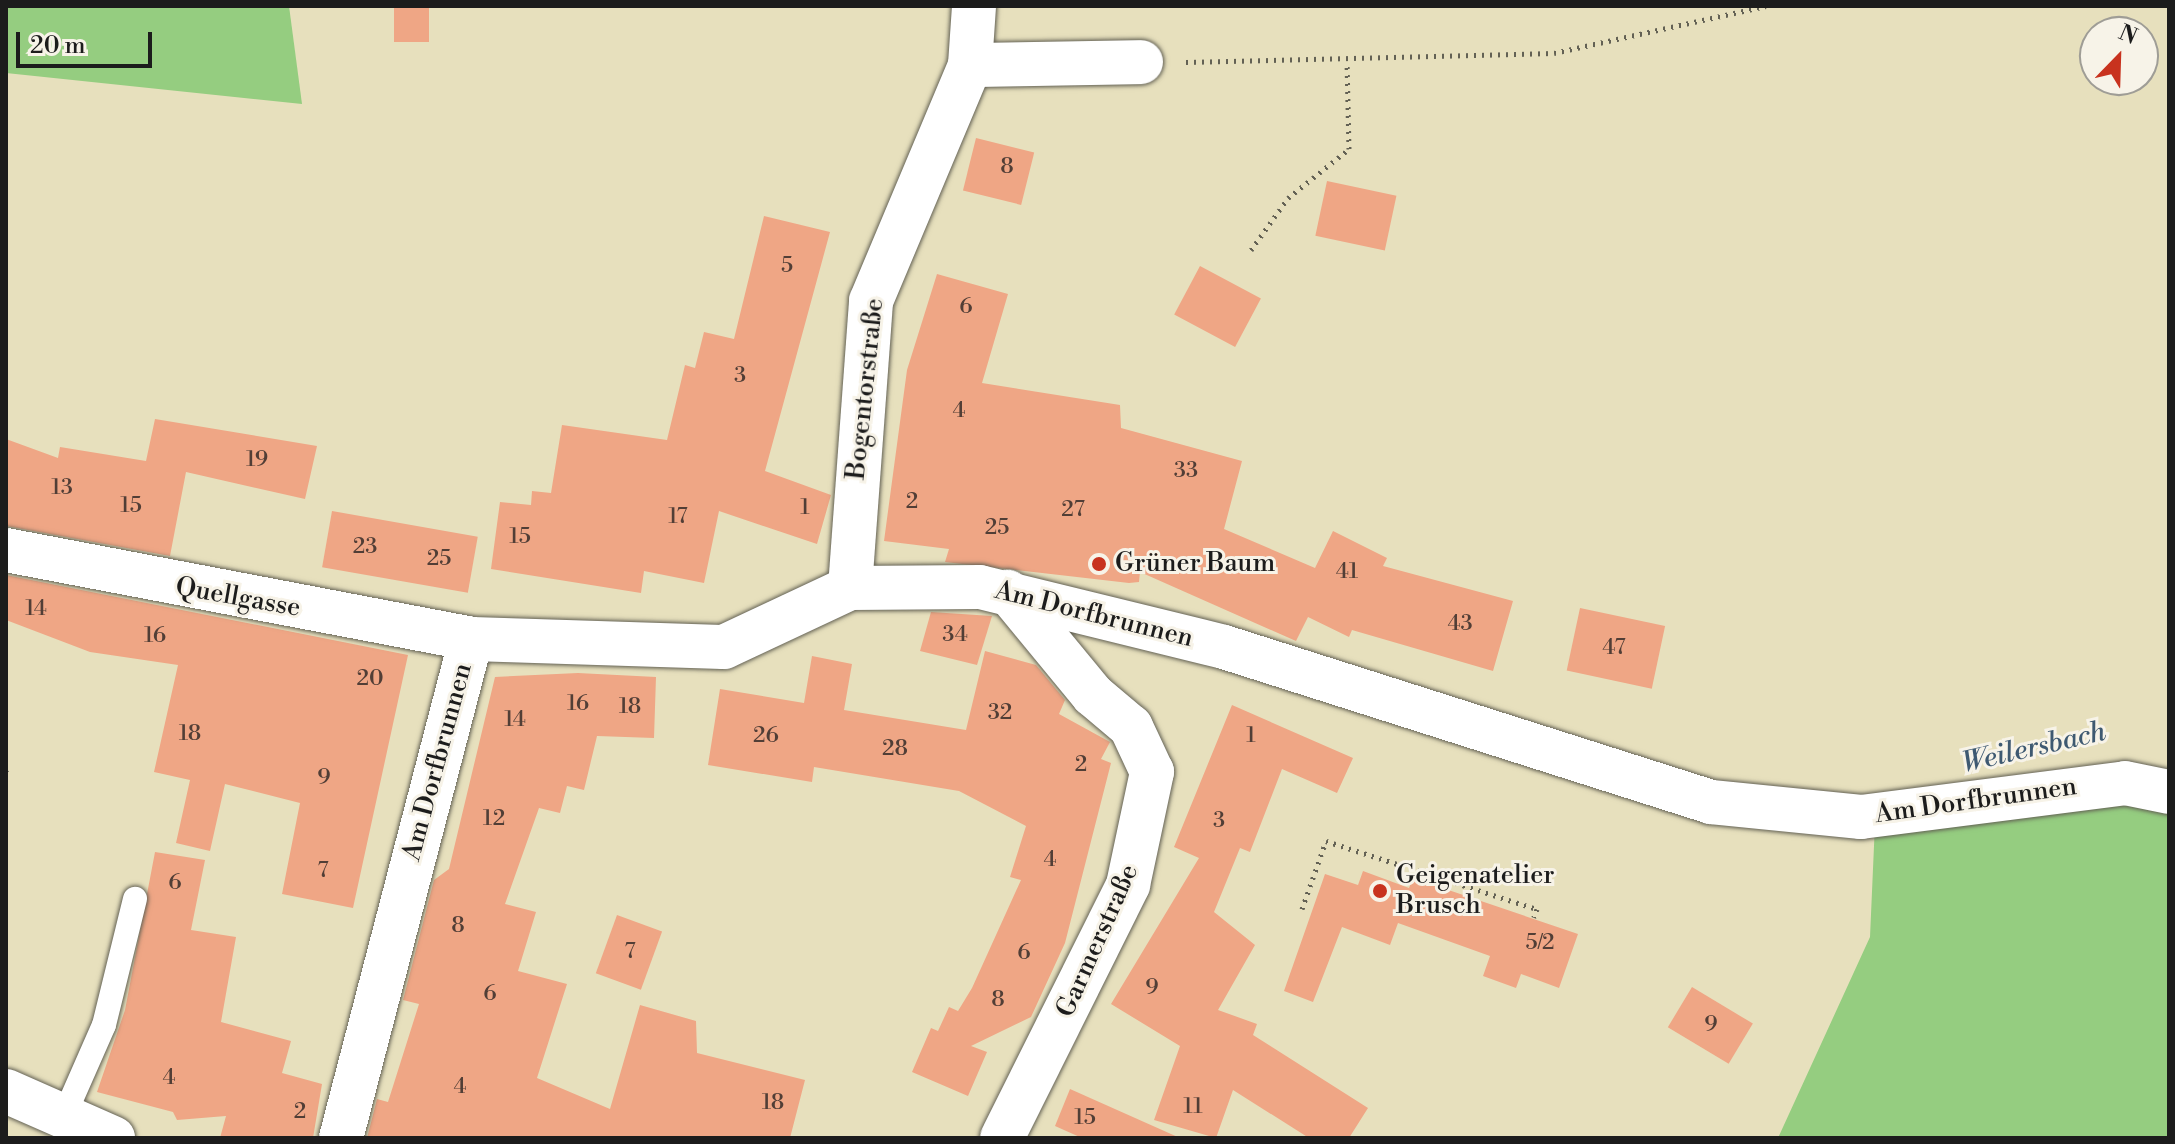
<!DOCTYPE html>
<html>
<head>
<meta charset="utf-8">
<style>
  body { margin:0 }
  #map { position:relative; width:2175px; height:1144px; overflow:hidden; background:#e7e0bd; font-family:"Libre Bodoni",serif }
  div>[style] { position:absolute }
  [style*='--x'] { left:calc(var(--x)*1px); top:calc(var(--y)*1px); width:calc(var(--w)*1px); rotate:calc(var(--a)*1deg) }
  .green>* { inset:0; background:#95cd80 }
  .building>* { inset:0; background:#efa685; transform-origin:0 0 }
  .path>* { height:5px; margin-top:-2.5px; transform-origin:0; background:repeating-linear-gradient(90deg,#636154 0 2px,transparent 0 8px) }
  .roads { filter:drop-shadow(0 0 2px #636154) drop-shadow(0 0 2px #636154) }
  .lane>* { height:24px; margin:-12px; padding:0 12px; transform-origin:12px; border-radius:12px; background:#fff }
  .street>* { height:44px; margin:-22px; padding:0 22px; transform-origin:22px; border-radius:22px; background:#fff }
  .dots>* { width:22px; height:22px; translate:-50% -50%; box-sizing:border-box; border:4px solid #f7f3e8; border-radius:50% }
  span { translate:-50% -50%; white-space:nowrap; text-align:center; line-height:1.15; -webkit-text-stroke:6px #f7f3e8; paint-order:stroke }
  .number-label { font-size:22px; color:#513e36 }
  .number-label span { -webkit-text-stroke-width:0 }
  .street-label { font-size:26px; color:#1c1c1c }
  .poi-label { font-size:26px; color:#1c1c1c }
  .left { translate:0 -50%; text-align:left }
  .water-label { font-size:28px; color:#3e5971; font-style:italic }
  .frame { position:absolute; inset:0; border:8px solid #1c1c1c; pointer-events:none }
  .north { position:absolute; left:2079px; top:16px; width:80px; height:80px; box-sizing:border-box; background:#f7f3e8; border:2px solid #9f9d96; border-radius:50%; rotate:23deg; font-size:22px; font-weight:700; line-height:32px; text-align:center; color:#1c1c1c }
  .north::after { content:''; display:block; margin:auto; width:28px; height:36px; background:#c8321e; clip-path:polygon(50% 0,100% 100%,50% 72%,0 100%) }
  .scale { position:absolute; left:16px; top:32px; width:136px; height:36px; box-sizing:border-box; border:4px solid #1c1c1c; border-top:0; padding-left:10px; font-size:24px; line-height:28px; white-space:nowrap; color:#1c1c1c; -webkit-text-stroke:6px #f7f3e8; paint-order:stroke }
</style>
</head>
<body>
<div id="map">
  <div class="green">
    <i style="clip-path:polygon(6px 6px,289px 6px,302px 104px,6px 73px)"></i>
    <i style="clip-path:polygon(2169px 794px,2169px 1138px,1778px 1138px,1870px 937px,1875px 823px)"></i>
  </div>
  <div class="building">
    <i style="left:394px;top:6px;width:35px;height:36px"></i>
    <i style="left:976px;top:138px;width:60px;height:54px;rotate:14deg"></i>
    <i style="left:1327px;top:181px;width:71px;height:56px;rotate:12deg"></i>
    <i style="clip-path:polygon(764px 216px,830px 232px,765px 471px,831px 495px,817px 544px,719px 511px,704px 583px,644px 571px,641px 593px,491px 569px,500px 502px,531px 505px,532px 491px,551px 493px,562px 425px,667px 440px,685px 365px,695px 368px,704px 332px,734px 339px)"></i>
    <i style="left:1200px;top:266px;width:69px;height:55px;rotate:28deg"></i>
    <i style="clip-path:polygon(937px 274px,1008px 294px,982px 383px,1120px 405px,1121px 428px,1242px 461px,1224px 529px,1315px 568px,1333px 531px,1387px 558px,1383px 566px,1513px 601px,1493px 671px,1352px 630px,1349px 637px,1308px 617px,1296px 641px,1140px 572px,1139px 582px,1129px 583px,945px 562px,949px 549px,884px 541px,907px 370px)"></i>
    <i style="clip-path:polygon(155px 419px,317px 446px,305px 499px,186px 472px,170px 556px,6px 526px,6px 439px,58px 458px,60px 447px,146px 461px)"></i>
    <i style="left:332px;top:511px;width:148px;height:57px;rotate:10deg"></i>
    <i style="clip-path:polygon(6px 575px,408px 655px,353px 908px,282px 894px,300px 803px,225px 784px,210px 851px,176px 843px,190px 780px,154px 772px,178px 665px,90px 652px,6px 620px)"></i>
    <i style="left:1580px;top:608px;width:87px;height:64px;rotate:12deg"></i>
    <i style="clip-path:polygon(931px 612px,992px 616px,977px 665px,920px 651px)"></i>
    <i style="clip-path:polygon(985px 651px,1036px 665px,1065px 700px,1059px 714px,1110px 742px,1101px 759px,1111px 763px,1065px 943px,1031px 1017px,971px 1046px,987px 1052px,968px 1096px,912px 1072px,931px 1028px,938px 1031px,949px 1007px,958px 1011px,972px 988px,1021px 880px,1010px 877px,1026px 826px,959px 791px,814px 767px,812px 782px,708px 765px,720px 689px,804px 703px,812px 656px,852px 664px,844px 710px,966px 730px)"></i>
    <i style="clip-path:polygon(578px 673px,656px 677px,654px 738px,597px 736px,584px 790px,567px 786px,560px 813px,539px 808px,505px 904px,536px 912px,518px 971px,567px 984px,537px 1078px,610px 1109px,640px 1005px,696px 1021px,697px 1053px,805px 1080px,790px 1138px,367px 1138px,377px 1099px,388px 1102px,419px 1004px,403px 1000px,434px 880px,449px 869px,495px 677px)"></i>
    <i style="clip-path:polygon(1232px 705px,1353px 758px,1337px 793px,1282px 769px,1250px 852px,1240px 848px,1214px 912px,1255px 945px,1218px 1010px,1257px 1024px,1253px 1035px,1368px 1108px,1349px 1138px,1309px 1138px,1233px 1090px,1216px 1138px,1154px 1120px,1180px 1046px,1111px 1004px,1199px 858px,1174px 847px)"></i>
    <i style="clip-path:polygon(155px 852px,205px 860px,191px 930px,236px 937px,221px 1022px,291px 1041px,282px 1073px,322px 1084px,313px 1138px,220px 1138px,226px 1116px,177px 1120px,173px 1112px,97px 1092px,125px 1010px)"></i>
    <i style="clip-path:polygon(1363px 871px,1409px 888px,1413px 878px,1578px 934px,1559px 988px,1521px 974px,1516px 988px,1483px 976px,1490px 956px,1398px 923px,1390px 945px,1342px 927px,1313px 1002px,1284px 991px,1325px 874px,1358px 885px)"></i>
    <i style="left:617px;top:915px;width:48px;height:62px;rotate:20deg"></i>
    <i style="left:1692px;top:987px;width:71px;height:47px;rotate:31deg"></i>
    <i style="clip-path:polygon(1070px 1089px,1180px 1138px,1082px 1138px,1055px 1126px)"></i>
  </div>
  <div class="path">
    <i style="--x:1186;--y:62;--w:368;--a:-1.4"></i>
    <i style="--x:1554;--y:53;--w:217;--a:-12.5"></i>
    <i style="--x:1251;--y:250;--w:64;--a:-54.6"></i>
    <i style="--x:1288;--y:198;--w:78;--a:-38.8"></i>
    <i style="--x:1349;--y:149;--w:87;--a:-91.3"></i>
    <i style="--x:6;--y:772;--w:2;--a:27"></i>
    <i style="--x:1302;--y:909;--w:72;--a:-70.6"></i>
    <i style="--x:1326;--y:841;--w:222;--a:17.9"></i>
    <i style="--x:1537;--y:909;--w:9;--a:111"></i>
  </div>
  <div class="roads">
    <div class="lane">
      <i style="--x:64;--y:1116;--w:99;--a:-66.3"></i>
      <i style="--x:104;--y:1025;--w:130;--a:-76.2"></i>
    </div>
    <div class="street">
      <i style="--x:970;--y:65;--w:171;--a:-1"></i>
      <i style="--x:6;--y:550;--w:473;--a:10.8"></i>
      <i style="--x:471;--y:639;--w:253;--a:1.8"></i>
      <i style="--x:724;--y:647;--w:139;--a:-25.1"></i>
      <i style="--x:850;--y:588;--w:130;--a:-0.4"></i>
      <i style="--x:980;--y:587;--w:251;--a:13.8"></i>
      <i style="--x:1224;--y:647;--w:511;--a:17.65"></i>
      <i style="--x:1711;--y:802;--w:151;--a:5.7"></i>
      <i style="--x:1861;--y:817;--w:266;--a:-7.3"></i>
      <i style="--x:2125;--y:783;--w:45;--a:11.6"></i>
      <i style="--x:850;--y:588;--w:288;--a:-85.8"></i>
      <i style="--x:871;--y:301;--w:256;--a:-67.2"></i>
      <i style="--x:970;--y:65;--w:59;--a:-86.1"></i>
      <i style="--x:6;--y:1091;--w:117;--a:23.7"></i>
      <i style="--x:341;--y:1138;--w:516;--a:-75.4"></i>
      <i style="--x:1002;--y:1138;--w:283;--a:-63.5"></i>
      <i style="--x:1128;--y:885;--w:116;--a:-78"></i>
      <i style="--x:1152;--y:772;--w:50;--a:-115"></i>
      <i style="--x:1131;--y:727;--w:50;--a:-139.9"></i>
      <i style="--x:1093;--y:695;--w:134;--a:-129.5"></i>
    </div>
  </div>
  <div class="dots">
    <i style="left:1099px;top:564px;background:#c8321e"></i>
    <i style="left:1380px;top:891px;background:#c8321e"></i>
  </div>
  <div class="number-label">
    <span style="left:1007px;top:167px">8</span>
    <span style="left:787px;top:266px">5</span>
    <span style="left:966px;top:307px">6</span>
    <span style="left:740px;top:376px">3</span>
    <span style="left:959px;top:411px">4</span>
    <span style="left:257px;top:460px">19</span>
    <span style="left:1186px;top:471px">33</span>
    <span style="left:62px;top:488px">13</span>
    <span style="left:912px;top:502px">2</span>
    <span style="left:131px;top:506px">15</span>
    <span style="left:805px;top:508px">1</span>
    <span style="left:1073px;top:510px">27</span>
    <span style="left:678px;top:517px">17</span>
    <span style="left:997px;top:528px">25</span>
    <span style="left:520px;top:537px">15</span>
    <span style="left:365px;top:547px">23</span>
    <span style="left:439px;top:559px">25</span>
    <span style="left:1347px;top:572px">41</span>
    <span style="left:36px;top:609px">14</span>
    <span style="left:1460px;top:624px">43</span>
    <span style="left:955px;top:635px">34</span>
    <span style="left:155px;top:636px">16</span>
    <span style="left:1614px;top:648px">47</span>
    <span style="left:370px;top:679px">20</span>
    <span style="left:578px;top:704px">16</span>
    <span style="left:630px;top:707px">18</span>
    <span style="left:1000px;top:713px">32</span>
    <span style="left:515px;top:720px">14</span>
    <span style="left:190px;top:734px">18</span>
    <span style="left:766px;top:736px">26</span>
    <span style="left:1251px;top:736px">1</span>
    <span style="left:895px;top:749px">28</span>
    <span style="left:1081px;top:765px">2</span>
    <span style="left:324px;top:778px">9</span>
    <span style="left:494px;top:819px">12</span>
    <span style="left:1219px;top:821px">3</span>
    <span style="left:1050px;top:860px">4</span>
    <span style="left:323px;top:871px">7</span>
    <span style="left:175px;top:883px">6</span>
    <span style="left:458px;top:926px">8</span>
    <span style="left:1540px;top:943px">5/2</span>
    <span style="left:630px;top:952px">7</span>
    <span style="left:1024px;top:953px">6</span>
    <span style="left:1152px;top:988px">9</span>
    <span style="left:490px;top:994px">6</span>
    <span style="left:998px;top:1000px">8</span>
    <span style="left:1711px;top:1025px">9</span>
    <span style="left:169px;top:1078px">4</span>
    <span style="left:460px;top:1087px">4</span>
    <span style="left:773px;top:1103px">18</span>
    <span style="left:1193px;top:1107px">11</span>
    <span style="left:300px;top:1112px">2</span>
    <span style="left:1085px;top:1118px">15</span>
  </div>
  <div class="street-label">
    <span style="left:866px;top:389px;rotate:-84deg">Bogentorstraße</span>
    <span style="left:238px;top:598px;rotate:10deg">Quellgasse</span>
    <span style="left:1094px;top:615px;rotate:14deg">Am Dorfbrunnen</span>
    <span style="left:438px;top:762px;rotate:-75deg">Am Dorfbrunnen</span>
    <span style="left:1976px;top:801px;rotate:-8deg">Am Dorfbrunnen</span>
    <span style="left:1098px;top:941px;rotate:-66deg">Garmerstraße</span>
  </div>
  <div class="poi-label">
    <span class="left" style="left:1115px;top:564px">Grüner Baum</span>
    <span class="left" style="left:1396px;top:891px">Geigenatelier<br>Brusch</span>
  </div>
  <div class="water-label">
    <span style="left:2034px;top:748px;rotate:-13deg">Weilersbach</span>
  </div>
  <div class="frame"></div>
  <div class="north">N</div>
  <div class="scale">20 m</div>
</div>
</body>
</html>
